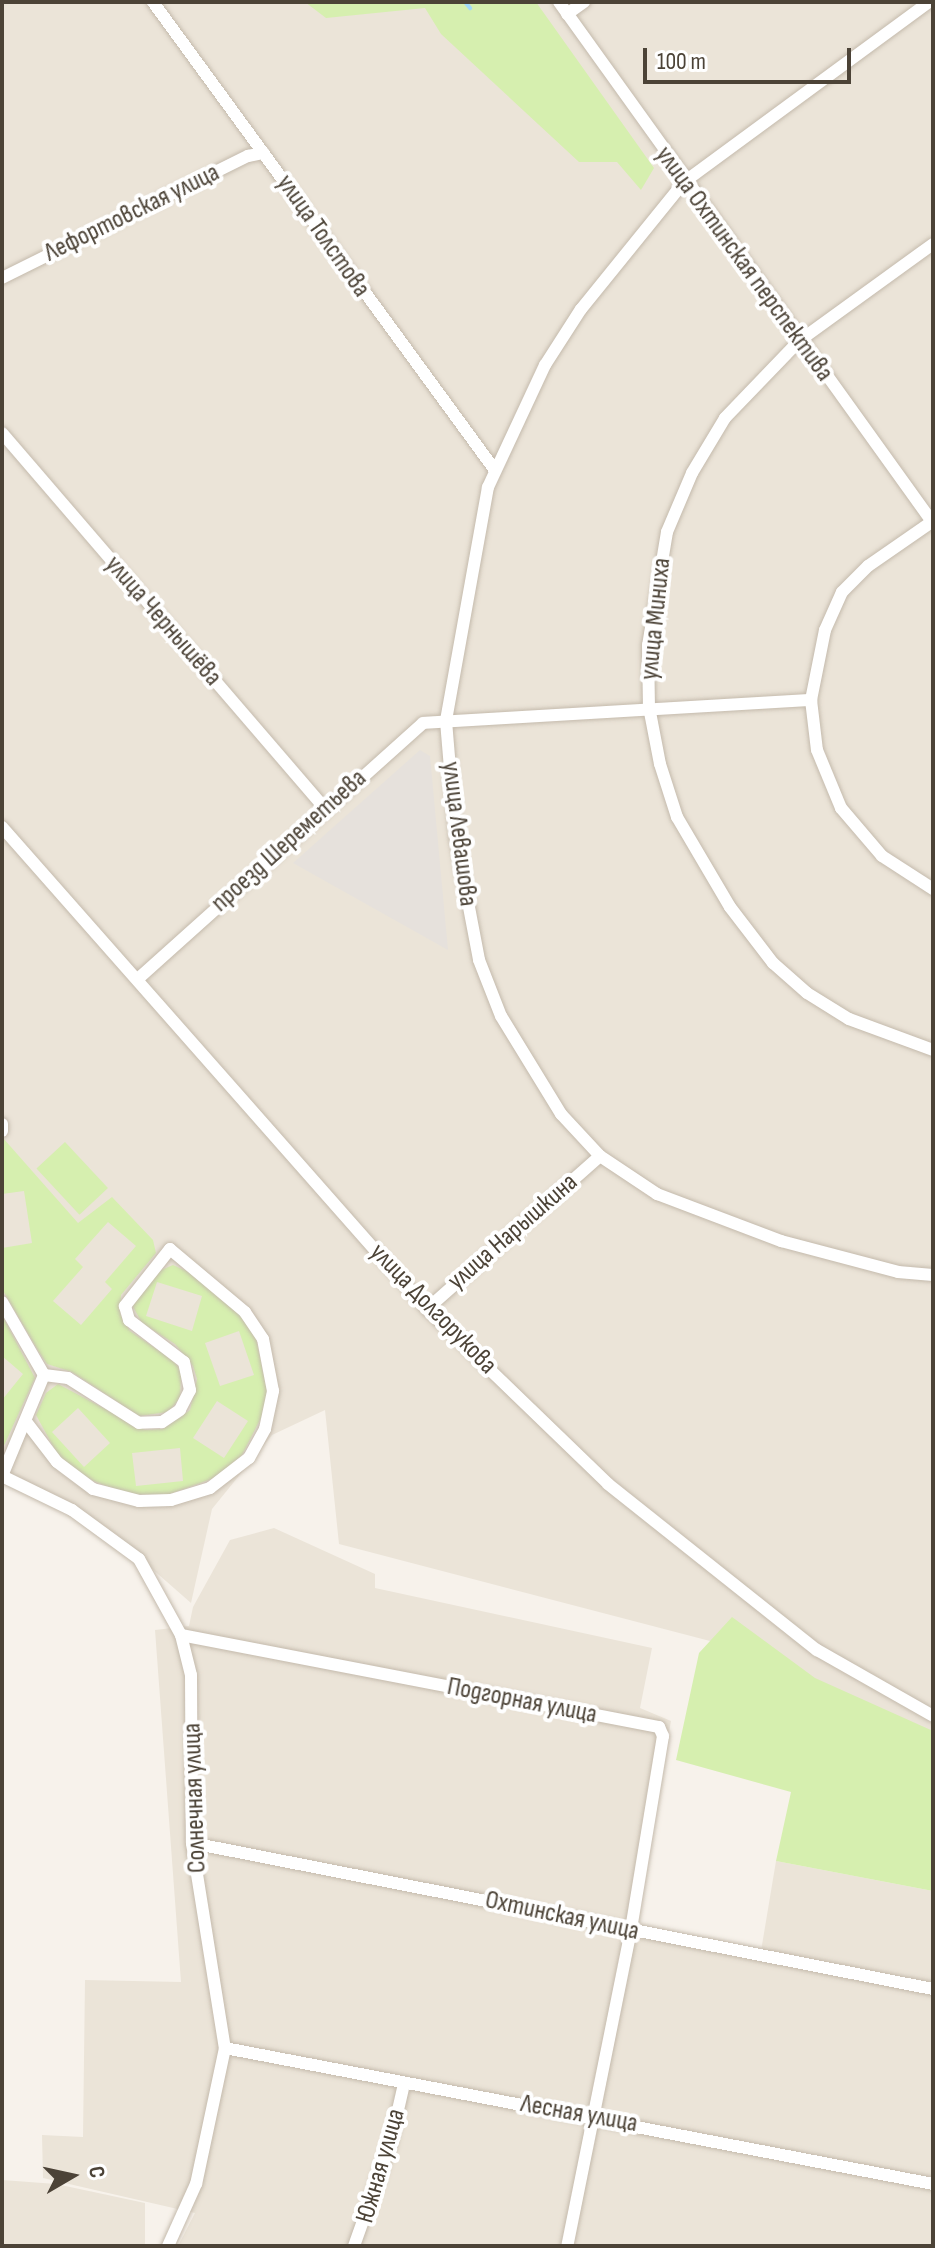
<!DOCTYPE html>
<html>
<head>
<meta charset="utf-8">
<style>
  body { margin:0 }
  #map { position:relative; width:935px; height:2248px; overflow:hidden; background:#f7f2eb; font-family:"Sofia Sans Condensed",sans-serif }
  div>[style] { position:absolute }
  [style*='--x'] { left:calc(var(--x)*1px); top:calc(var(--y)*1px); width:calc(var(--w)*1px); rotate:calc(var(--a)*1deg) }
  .residential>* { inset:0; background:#ebe4d8 }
  .industrial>* { inset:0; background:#e6e1dc }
  .green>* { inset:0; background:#d6efaf; transform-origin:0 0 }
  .stream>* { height:4px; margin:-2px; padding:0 2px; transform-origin:2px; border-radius:2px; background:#a2daf9 }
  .roads { filter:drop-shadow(0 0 2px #c4baac) drop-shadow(0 0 2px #c4baac) }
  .minor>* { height:12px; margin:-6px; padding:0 6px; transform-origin:6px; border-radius:6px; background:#fff }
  span { translate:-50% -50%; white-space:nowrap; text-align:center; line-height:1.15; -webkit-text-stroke:8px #fff; paint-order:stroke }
  .street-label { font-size:26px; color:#4c4337 }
  .frame { position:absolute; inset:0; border:4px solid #4c4337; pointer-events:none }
  .north { position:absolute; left:32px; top:2136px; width:80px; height:80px; -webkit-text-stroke:6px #fff; paint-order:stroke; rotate:81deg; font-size:22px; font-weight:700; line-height:32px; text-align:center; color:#4c4337 }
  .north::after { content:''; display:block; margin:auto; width:28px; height:36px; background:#4c4337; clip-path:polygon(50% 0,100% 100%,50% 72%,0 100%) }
  .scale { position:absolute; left:643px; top:48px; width:208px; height:36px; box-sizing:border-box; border:4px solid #4c4337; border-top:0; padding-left:10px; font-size:24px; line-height:28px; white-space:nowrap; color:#4c4337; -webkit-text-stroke:6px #fff; paint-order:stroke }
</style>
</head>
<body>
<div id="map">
  <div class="residential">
    <i style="clip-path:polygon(2px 2px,933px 2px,933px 1799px,710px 1641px,339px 1544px,325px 1410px,272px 1435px,212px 1509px,191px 1603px,126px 1546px,2px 1472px)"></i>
    <i style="clip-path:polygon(274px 1528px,375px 1574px,375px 1588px,652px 1648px,640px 1708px,671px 1721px,635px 1925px,761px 1951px,776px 1861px,933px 1891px,933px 2246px,178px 2246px,195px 2213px,43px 2178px,42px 2135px,83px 2137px,85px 1980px,181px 1982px,155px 1630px,189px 1626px,193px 1607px,230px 1540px)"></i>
    <i style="clip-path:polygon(2px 2180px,56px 2184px,145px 2203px,145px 2246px,2px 2246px)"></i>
  </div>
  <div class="industrial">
    <i style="clip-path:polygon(420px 750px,430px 756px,448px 950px,293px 863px)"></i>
  </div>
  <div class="green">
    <i style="clip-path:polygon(305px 2px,536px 2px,654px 168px,641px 190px,617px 162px,579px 162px,441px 34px,425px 8px,326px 18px)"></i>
    <i style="clip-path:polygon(evenodd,3px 1138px,78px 1223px,112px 1197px,153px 1240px,156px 1253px,121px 1295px,120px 1314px,130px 1331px,174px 1361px,181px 1372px,180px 1398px,168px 1412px,139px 1416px,72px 1372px,47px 1364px,39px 1352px,2px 1289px,2px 1248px,32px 1243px,24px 1191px,2px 1194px,3px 1138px,108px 1222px,136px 1246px,105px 1282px,112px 1289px,81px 1325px,53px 1301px,83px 1267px,75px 1259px,108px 1222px)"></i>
    <i style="left:65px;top:1142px;width:63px;height:39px;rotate:47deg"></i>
    <i style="clip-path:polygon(evenodd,173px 1265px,193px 1274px,238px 1312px,256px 1339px,267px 1391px,263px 1414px,242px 1455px,217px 1477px,167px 1495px,126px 1494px,89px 1479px,59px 1457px,36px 1415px,46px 1393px,58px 1384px,145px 1430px,163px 1429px,190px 1410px,197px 1379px,193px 1366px,175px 1344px,142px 1323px,131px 1303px,159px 1271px,173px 1265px,157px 1282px,202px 1296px,192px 1331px,146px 1316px,157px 1282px,173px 1265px,239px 1331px,254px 1375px,220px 1386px,205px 1343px,239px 1331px,173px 1265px,217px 1401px,248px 1421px,224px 1458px,193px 1438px,217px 1401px,173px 1265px,78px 1408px,110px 1443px,84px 1467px,52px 1432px,78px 1408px,173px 1265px,180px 1448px,183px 1481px,136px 1486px,132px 1453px,180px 1448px)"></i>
    <i style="clip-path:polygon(2px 1315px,35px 1378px,2px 1450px,2px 1400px,23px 1374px,2px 1356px)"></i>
    <i style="clip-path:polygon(732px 1617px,815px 1678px,933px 1731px,933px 1891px,776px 1861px,791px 1792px,676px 1760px,699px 1653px)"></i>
  </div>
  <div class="stream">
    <i style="--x:465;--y:2;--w:8;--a:50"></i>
  </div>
  <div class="roads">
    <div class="minor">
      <i style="--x:153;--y:2;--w:578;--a:53.86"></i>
      <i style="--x:559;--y:2;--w:641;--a:54.33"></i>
      <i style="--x:929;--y:2;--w:304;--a:143.7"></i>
      <i style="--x:684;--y:182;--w:164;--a:129"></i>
      <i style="--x:581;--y:309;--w:67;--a:122.7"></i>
      <i style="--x:545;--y:365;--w:135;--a:115"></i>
      <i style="--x:488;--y:487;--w:238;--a:100.2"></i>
      <i style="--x:446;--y:721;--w:118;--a:85.2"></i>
      <i style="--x:456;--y:839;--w:123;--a:79.2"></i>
      <i style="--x:479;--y:960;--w:60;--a:68.6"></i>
      <i style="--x:501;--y:1016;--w:115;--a:58.5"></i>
      <i style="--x:561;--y:1114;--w:57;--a:47.1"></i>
      <i style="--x:600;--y:1156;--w:69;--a:33.7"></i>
      <i style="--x:657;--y:1194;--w:133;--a:20.8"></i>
      <i style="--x:781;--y:1241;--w:121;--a:14.8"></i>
      <i style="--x:898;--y:1272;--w:35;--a:5"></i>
      <i style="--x:567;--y:14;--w:21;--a:-35"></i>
      <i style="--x:933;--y:244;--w:165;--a:144.1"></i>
      <i style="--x:799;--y:341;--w:107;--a:133.9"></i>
      <i style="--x:725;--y:418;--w:64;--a:121"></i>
      <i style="--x:692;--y:473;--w:64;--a:113"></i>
      <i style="--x:667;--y:532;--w:115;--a:99.5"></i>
      <i style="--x:648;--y:645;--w:62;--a:89.1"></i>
      <i style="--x:649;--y:707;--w:58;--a:79.1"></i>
      <i style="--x:660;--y:764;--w:56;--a:72.2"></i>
      <i style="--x:677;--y:817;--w:104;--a:59.5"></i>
      <i style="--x:730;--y:907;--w:71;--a:52.5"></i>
      <i style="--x:773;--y:963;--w:45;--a:41.4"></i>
      <i style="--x:807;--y:993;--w:49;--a:31.8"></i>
      <i style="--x:849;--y:1019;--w:90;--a:20.3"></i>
      <i style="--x:2;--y:278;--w:275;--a:-26.4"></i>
      <i style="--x:248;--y:156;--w:16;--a:-11"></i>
      <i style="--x:2;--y:433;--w:494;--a:49.3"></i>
      <i style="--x:933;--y:521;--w:79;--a:145.3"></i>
      <i style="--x:868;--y:566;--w:37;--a:135"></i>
      <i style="--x:842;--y:592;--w:42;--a:114.1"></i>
      <i style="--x:825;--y:630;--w:71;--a:101.3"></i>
      <i style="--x:811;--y:700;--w:50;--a:83.2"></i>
      <i style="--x:817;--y:750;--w:63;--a:67.5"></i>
      <i style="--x:841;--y:808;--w:63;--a:49.5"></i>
      <i style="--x:882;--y:856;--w:61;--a:32.9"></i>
      <i style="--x:2;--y:827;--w:643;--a:48.6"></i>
      <i style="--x:427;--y:1309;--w:252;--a:44"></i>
      <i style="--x:608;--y:1484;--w:267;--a:38.5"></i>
      <i style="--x:817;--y:1650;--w:133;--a:29.6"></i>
      <i style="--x:140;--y:977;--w:380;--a:-41.9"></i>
      <i style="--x:423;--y:723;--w:389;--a:-3.4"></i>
      <i style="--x:2;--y:1124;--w:7;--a:90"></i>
      <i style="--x:2;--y:1302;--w:84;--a:60.1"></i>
      <i style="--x:44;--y:1375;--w:109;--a:112.6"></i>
      <i style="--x:427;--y:1309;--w:231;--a:-41.5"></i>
      <i style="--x:27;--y:1423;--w:49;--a:52.4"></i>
      <i style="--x:57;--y:1462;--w:45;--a:36.9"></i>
      <i style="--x:93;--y:1489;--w:48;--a:14.6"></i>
      <i style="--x:139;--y:1501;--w:32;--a:-2"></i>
      <i style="--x:171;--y:1500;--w:41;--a:-17.1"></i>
      <i style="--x:210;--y:1488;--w:49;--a:-37.6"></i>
      <i style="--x:249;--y:1458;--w:33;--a:-61"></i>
      <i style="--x:265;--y:1429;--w:39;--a:-78"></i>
      <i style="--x:273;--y:1391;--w:53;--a:-100.9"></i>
      <i style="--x:263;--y:1339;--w:32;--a:-124"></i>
      <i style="--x:245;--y:1312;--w:98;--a:-140"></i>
      <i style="--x:170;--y:1249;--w:73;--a:128.3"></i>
      <i style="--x:125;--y:1306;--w:15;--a:74"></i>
      <i style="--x:129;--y:1320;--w:69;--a:37.4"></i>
      <i style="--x:184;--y:1362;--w:29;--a:78"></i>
      <i style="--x:190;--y:1390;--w:22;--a:117"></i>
      <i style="--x:180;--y:1410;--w:22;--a:146"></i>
      <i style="--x:162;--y:1422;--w:23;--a:178"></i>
      <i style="--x:139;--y:1423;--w:84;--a:-147.6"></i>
      <i style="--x:68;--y:1378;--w:24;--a:-173"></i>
      <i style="--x:2;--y:1476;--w:78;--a:25.9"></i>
      <i style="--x:72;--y:1510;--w:83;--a:36.2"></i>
      <i style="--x:139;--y:1559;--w:87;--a:61.1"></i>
      <i style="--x:181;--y:1635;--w:41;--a:76"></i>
      <i style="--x:191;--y:1675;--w:168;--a:89.7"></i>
      <i style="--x:192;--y:1843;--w:208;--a:80.9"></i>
      <i style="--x:225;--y:2048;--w:139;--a:102"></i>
      <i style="--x:196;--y:2184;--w:68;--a:114.3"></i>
      <i style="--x:181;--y:1635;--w:487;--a:10.9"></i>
      <i style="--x:659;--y:1727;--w:10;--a:66"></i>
      <i style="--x:663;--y:1736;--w:197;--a:99.4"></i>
      <i style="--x:631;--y:1930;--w:322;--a:101.4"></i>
      <i style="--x:192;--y:1843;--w:755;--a:11.15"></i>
      <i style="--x:225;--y:2048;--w:721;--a:10.87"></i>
      <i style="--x:354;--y:2246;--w:107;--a:-70.4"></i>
      <i style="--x:390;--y:2145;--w:63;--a:-77.1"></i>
    </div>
  </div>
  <div class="street-label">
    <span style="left:132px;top:213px;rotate:-26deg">Лефортовская улица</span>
    <span style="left:323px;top:236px;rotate:55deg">улица Толстова</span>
    <span style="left:744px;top:264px;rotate:54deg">улица Охтинская перспектива</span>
    <span style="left:656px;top:619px;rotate:-84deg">улица Миниха</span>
    <span style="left:163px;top:621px;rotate:49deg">улица Чернышёва</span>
    <span style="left:459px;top:834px;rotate:83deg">улица Левашова</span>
    <span style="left:289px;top:841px;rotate:-42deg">проезд Шереметьева</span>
    <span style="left:513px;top:1232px;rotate:-41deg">улица Нарышкина</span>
    <span style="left:433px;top:1309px;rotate:46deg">улица Долгорукова</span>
    <span style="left:522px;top:1701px;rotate:11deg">Подгорная улица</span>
    <span style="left:195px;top:1798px;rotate:-92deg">Солнечная улица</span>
    <span style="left:562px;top:1916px;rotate:12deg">Охтинская улица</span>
    <span style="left:579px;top:2114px;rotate:10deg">Лесная улица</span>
    <span style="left:381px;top:2166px;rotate:-74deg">Южная улица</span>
  </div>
  <div class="frame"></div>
  <div class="north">С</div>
  <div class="scale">100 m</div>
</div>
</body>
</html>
